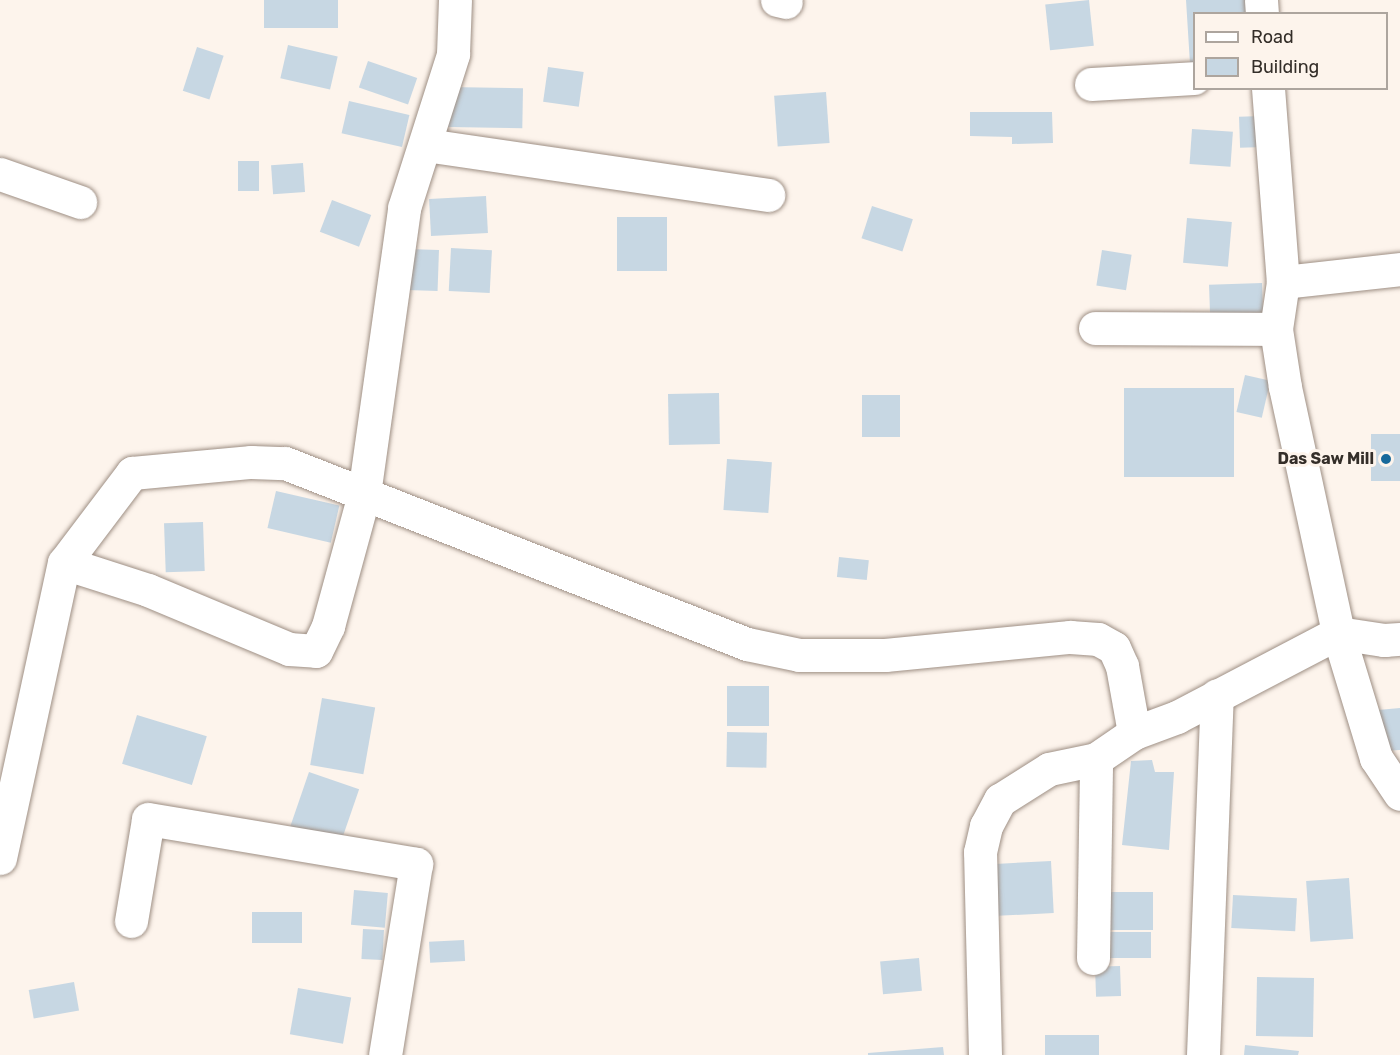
<!DOCTYPE html>
<html>
<head>
<meta charset="utf-8">
<style>
  body { margin:0 }
  #map { position:relative; width:1400px; height:1055px; overflow:hidden; background:#fdf4ec; font-family:Rubik,sans-serif }
  div>[style] { position:absolute }
  [style*='--x'] { left:calc(var(--x)*1px); top:calc(var(--y)*1px); width:calc(var(--w)*1px); rotate:calc(var(--a)*1deg) }
  .building>* { inset:0; background:#c7d7e3; transform-origin:0 0 }
  .roads { filter:drop-shadow(0 0 2px #9e8f84) drop-shadow(0 0 2px #9e8f84) }
  .street>* { height:33px; margin:-16.5px; padding:0 16.5px; transform-origin:16.5px; border-radius:16.5px; background:#fff }
  .dots>* { width:16px; height:16px; translate:-50% -50%; box-sizing:border-box; border:3px solid #fdf4ec; border-radius:50% }
  span { translate:-50% -50%; white-space:nowrap; text-align:center; line-height:1.15; -webkit-text-stroke:6px #fdf4ec; paint-order:stroke }
  .poi-label { font-size:16px; color:#342e29; font-weight:700 }
  .right { translate:-100% -50%; text-align:right }
  .legend { position:absolute; left:1193px; top:12px; width:195px; height:78px; box-sizing:border-box; background:#fdf4ec; border:2px solid #ada59e; margin:0; padding:8px 10px; list-style:none; font-size:18px; color:#342e29 }
  .legend li { display:flex; align-items:center; gap:12px; height:30px }
  .legend b { width:30px; border:2px solid #ada59e }
</style>
</head>
<body>
<div id="map">
  <div class="building">
    <i style="left:264px;top:0;width:74px;height:28px"></i>
    <i style="left:1089px;top:0;width:46px;height:44px;rotate:84deg"></i>
    <i style="clip-path:polygon(1186px 0,1248px 0,1249px 14px,1194px 14px,1194px 64px,1190px 64px)"></i>
    <i style="left:288px;top:45px;width:51px;height:34px;rotate:13deg"></i>
    <i style="left:197px;top:47px;width:28px;height:46px;rotate:18deg"></i>
    <i style="left:368px;top:61px;width:52px;height:28px;rotate:19deg"></i>
    <i style="left:548px;top:67px;width:36px;height:35px;rotate:8deg"></i>
    <i style="left:449px;top:87px;width:74px;height:40px;rotate:1deg"></i>
    <i style="left:826px;top:92px;width:51px;height:52px;rotate:86deg"></i>
    <i style="left:349px;top:101px;width:62px;height:33px;rotate:13deg"></i>
    <i style="clip-path:polygon(970px 112px,1052px 112px,1053px 143px,1012px 144px,1012px 137px,970px 136px)"></i>
    <i style="left:1262px;top:116px;width:31px;height:23px;rotate:88deg"></i>
    <i style="left:1192px;top:129px;width:41px;height:35px;rotate:4deg"></i>
    <i style="left:238px;top:161px;width:21px;height:30px"></i>
    <i style="left:303px;top:163px;width:29px;height:32px;rotate:86deg"></i>
    <i style="left:486px;top:196px;width:37px;height:57px;rotate:87deg"></i>
    <i style="left:332px;top:200px;width:42px;height:34px;rotate:21deg"></i>
    <i style="left:872px;top:206px;width:43px;height:34px;rotate:18deg"></i>
    <i style="left:667px;top:217px;width:54px;height:50px;rotate:90deg"></i>
    <i style="left:1187px;top:218px;width:45px;height:45px;rotate:5deg"></i>
    <i style="left:451px;top:248px;width:41px;height:43px;rotate:3deg"></i>
    <i style="left:408px;top:249px;width:31px;height:41px;rotate:2deg"></i>
    <i style="left:1102px;top:250px;width:30px;height:36px;rotate:9deg"></i>
    <i style="left:1262px;top:283px;width:37px;height:53px;rotate:88deg"></i>
    <i style="left:1245px;top:375px;width:26px;height:38px;rotate:13deg"></i>
    <i style="left:1234px;top:388px;width:89px;height:110px;rotate:90deg"></i>
    <i style="left:719px;top:393px;width:51px;height:51px;rotate:89deg"></i>
    <i style="left:900px;top:395px;width:42px;height:38px;rotate:90deg"></i>
    <i style="left:1400px;top:434px;width:47px;height:29px;rotate:90deg"></i>
    <i style="left:727px;top:459px;width:45px;height:51px;rotate:4deg"></i>
    <i style="left:276px;top:491px;width:65px;height:38px;rotate:13deg"></i>
    <i style="left:203px;top:522px;width:49px;height:39px;rotate:88deg"></i>
    <i style="left:839px;top:557px;width:30px;height:20px;rotate:6deg"></i>
    <i style="left:727px;top:686px;width:42px;height:40px"></i>
    <i style="left:322px;top:698px;width:54px;height:68px;rotate:10deg"></i>
    <i style="clip-path:polygon(1400px 708px,1400px 750px,1382px 751px,1378px 710px)"></i>
    <i style="left:137px;top:715px;width:73px;height:51px;rotate:17deg"></i>
    <i style="left:727px;top:732px;width:40px;height:35px;rotate:1deg"></i>
    <i style="clip-path:polygon(1152px 760px,1155px 772px,1174px 772px,1169px 850px,1122px 845px,1131px 761px)"></i>
    <i style="left:309px;top:772px;width:53px;height:66px;rotate:19deg"></i>
    <i style="left:1051px;top:861px;width:52px;height:56px;rotate:87deg"></i>
    <i style="left:1349px;top:878px;width:61px;height:43px;rotate:86deg"></i>
    <i style="left:354px;top:890px;width:34px;height:35px;rotate:5deg"></i>
    <i style="left:1108px;top:892px;width:45px;height:38px"></i>
    <i style="left:1233px;top:895px;width:64px;height:33px;rotate:3deg"></i>
    <i style="left:252px;top:912px;width:50px;height:31px"></i>
    <i style="left:363px;top:929px;width:21px;height:30px;rotate:3deg"></i>
    <i style="left:1151px;top:932px;width:26px;height:45px;rotate:90deg"></i>
    <i style="left:464px;top:940px;width:21px;height:35px;rotate:87deg"></i>
    <i style="left:919px;top:958px;width:33px;height:39px;rotate:85deg"></i>
    <i style="left:1120px;top:966px;width:30px;height:25px;rotate:88deg"></i>
    <i style="left:1257px;top:977px;width:57px;height:59px;rotate:1deg"></i>
    <i style="left:74px;top:982px;width:29px;height:46px;rotate:80deg"></i>
    <i style="left:298px;top:988px;width:54px;height:47px;rotate:10deg"></i>
    <i style="left:1045px;top:1035px;width:54px;height:20px"></i>
    <i style="clip-path:polygon(1245px 1045px,1299px 1051px,1298px 1055px,1244px 1055px)"></i>
    <i style="clip-path:polygon(943px 1047px,944px 1055px,868px 1055px,868px 1053px)"></i>
  </div>
  <div class="roads">
    <div class="street">
      <i style="--x:777;--y:0;--w:9;--a:13"></i>
      <i style="--x:1261;--y:0;--w:14;--a:86"></i>
      <i style="--x:1091;--y:84;--w:103;--a:-3.3"></i>
      <i style="--x:1268;--y:88;--w:195;--a:85.6"></i>
      <i style="--x:1283;--y:282;--w:48;--a:98.5"></i>
      <i style="--x:1276;--y:329;--w:59;--a:81.2"></i>
      <i style="--x:1285;--y:387;--w:252;--a:77.8"></i>
      <i style="--x:1338;--y:633;--w:131;--a:73.1"></i>
      <i style="--x:1376;--y:758;--w:43;--a:56.3"></i>
      <i style="--x:426;--y:145;--w:346;--a:8.3"></i>
      <i style="--x:0;--y:174;--w:85;--a:19.3"></i>
      <i style="--x:1283;--y:282;--w:118;--a:-6.3"></i>
      <i style="--x:1095;--y:328;--w:181;--a:0.3"></i>
      <i style="--x:64;--y:563;--w:88;--a:17.8"></i>
      <i style="--x:148;--y:590;--w:153;--a:22.7"></i>
      <i style="--x:289;--y:649;--w:27;--a:4"></i>
      <i style="--x:316;--y:651;--w:28;--a:-64"></i>
      <i style="--x:328;--y:626;--w:137;--a:-74.7"></i>
      <i style="--x:364;--y:494;--w:289;--a:-82"></i>
      <i style="--x:404;--y:208;--w:162;--a:-72.3"></i>
      <i style="--x:453;--y:54;--w:54;--a:-87.9"></i>
      <i style="--x:0;--y:858;--w:302;--a:-77.8"></i>
      <i style="--x:64;--y:563;--w:113;--a:-52.9"></i>
      <i style="--x:132;--y:473;--w:120;--a:-5.3"></i>
      <i style="--x:251;--y:462;--w:34;--a:2"></i>
      <i style="--x:285;--y:463;--w:496;--a:21.4"></i>
      <i style="--x:747;--y:644;--w:53;--a:11.9"></i>
      <i style="--x:799;--y:655;--w:86;--a:0"></i>
      <i style="--x:885;--y:655;--w:186;--a:-5.6"></i>
      <i style="--x:1070;--y:637;--w:28;--a:4"></i>
      <i style="--x:1098;--y:639;--w:18;--a:29"></i>
      <i style="--x:1114;--y:648;--w:20;--a:66"></i>
      <i style="--x:1122;--y:666;--w:68;--a:79.8"></i>
      <i style="--x:131;--y:921;--w:103;--a:-80.5"></i>
      <i style="--x:148;--y:819;--w:272;--a:9.5"></i>
      <i style="--x:416;--y:864;--w:193;--a:99.2"></i>
      <i style="--x:1093;--y:958;--w:199;--a:-89.1"></i>
      <i style="--x:985;--y:1055;--w:203;--a:-91.4"></i>
      <i style="--x:980;--y:852;--w:27;--a:-77"></i>
      <i style="--x:986;--y:826;--w:30;--a:-62"></i>
      <i style="--x:1000;--y:800;--w:58;--a:-32.3"></i>
      <i style="--x:1049;--y:769;--w:48;--a:-12"></i>
      <i style="--x:1096;--y:759;--w:46;--a:-34.4"></i>
      <i style="--x:1134;--y:733;--w:46;--a:-20.4"></i>
      <i style="--x:1177;--y:717;--w:182;--a:-27.6"></i>
      <i style="--x:1338;--y:633;--w:47;--a:8.7"></i>
      <i style="--x:1384;--y:640;--w:16;--a:-4"></i>
      <i style="--x:1203;--y:1055;--w:360;--a:-87.8"></i>
    </div>
  </div>
  <div class="dots">
    <i style="left:1386px;top:459px;background:#17699b"></i>
  </div>
  <div class="poi-label">
    <span class="right" style="left:1374px;top:459px">Das Saw Mill</span>
  </div>
  <ul class="legend">
  <li><b style="height:8px;background:#fff"></b>Road</li>
  <li><b style="height:16px;background:#c7d7e3"></b>Building</li>
  </ul>
</div>
</body>
</html>
